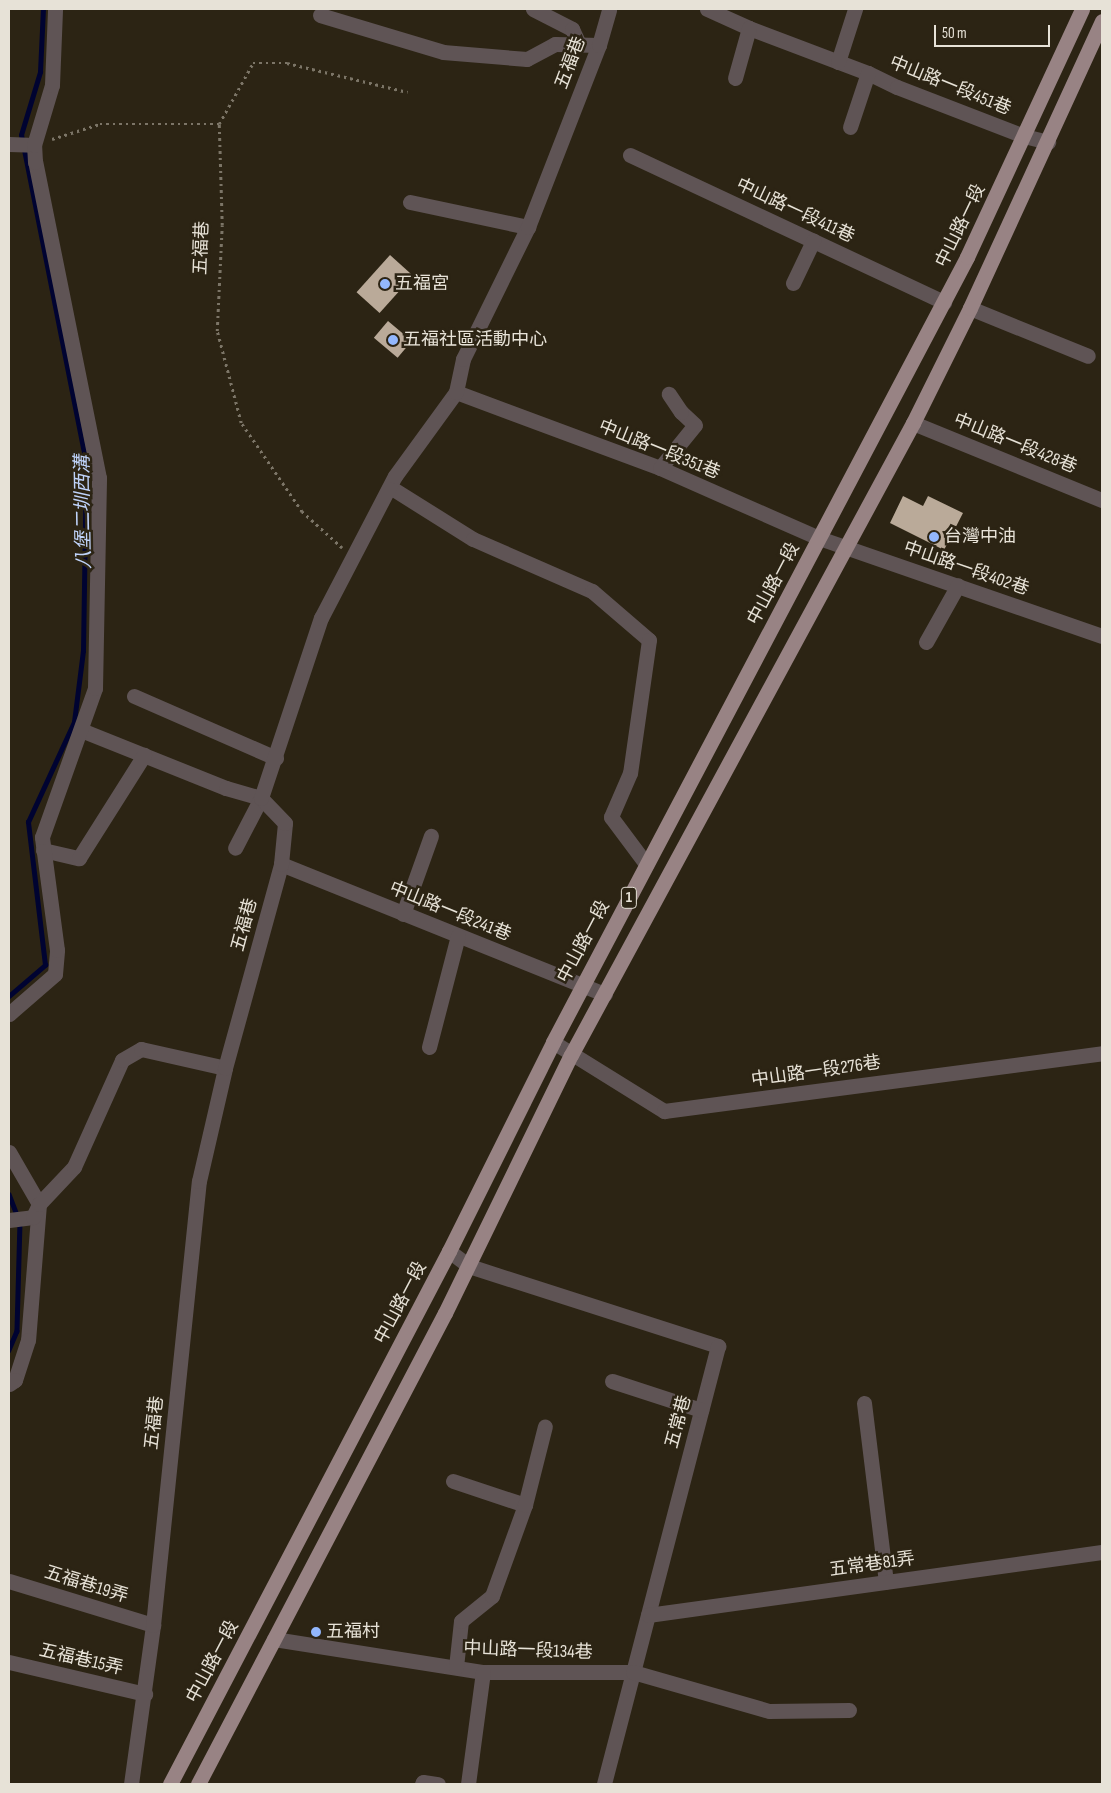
<!DOCTYPE html>
<html>
<head>
<meta charset="utf-8">
<style>
  body { margin:0 }
  #map { position:relative; width:1111px; height:1793px; overflow:hidden; background:#2c2414; font-family:"Sofia Sans Condensed","Noto Sans TC",sans-serif }
  div>[style] { position:absolute }
  [style*='--x'] { left:calc(var(--x)*1px); top:calc(var(--y)*1px); width:calc(var(--w)*1px); rotate:calc(var(--a)*1deg) }
  .stream>* { height:4.5px; margin:-2.25px; padding:0 2.25px; transform-origin:2.25px; border-radius:2.25px; background:#000331 }
  .building>* { inset:0; background:#baaa99; transform-origin:0 0 }
  .path>* { height:2.5px; margin-top:-1.25px; transform-origin:0; background:repeating-linear-gradient(90deg,#7c7567 0 2.5px,transparent 0 6.5px) }
  .minor>* { height:15px; margin:-7.5px; padding:0 7.5px; transform-origin:7.5px; border-radius:7.5px; background:#5f5455 }
  .major>* { height:15px; margin:-7.5px; padding:0 7.5px; transform-origin:7.5px; border-radius:7.5px; background:#988384 }
  .dots>* { width:14px; height:14px; translate:-50% -50%; box-sizing:border-box; border:2px solid #2c2414; border-radius:50% }
  span { translate:-50% -50%; white-space:nowrap; text-align:center; line-height:1.15; -webkit-text-stroke:5px #2c2414; paint-order:stroke }
  .shield-label span { padding:1px 4px; background:#2c2414; border:1px solid; border-radius:4px; -webkit-text-stroke-width:0 }
  .shield-label { font-size:16px; color:#e7e2d7; font-weight:700 }
  .street-label { font-size:18px; color:#e7e2d7 }
  .poi-label { font-size:18px; color:#e7e2d7 }
  .left { translate:0 -50%; text-align:left }
  .water-label { font-size:19px; color:#bfd3fa; font-style:italic }
  .frame { position:absolute; inset:0; border:10px solid #e7e2d7; pointer-events:none }
  .scale { position:absolute; left:934px; top:25px; width:116px; height:22px; box-sizing:border-box; border:2px solid #e7e2d7; border-top:0; padding-left:6px; font-size:15px; line-height:18px; white-space:nowrap; color:#e7e2d7; -webkit-text-stroke:4px #2c2414; paint-order:stroke }
</style>
</head>
<body>
<div id="map">
  <div class="stream">
    <i style="--x:9;--y:996;--w:48;--a:-40.7"></i>
    <i style="--x:45;--y:965;--w:144;--a:-96.8"></i>
    <i style="--x:28;--y:822;--w:110;--a:-65.3"></i>
    <i style="--x:74;--y:722;--w:72;--a:-82.8"></i>
    <i style="--x:83;--y:651;--w:188;--a:-89.1"></i>
    <i style="--x:86;--y:463;--w:334;--a:-101.2"></i>
    <i style="--x:21;--y:135;--w:66;--a:-73.2"></i>
    <i style="--x:40;--y:72;--w:63;--a:-87.3"></i>
    <i style="--x:9;--y:1194;--w:30;--a:69"></i>
    <i style="--x:20;--y:1222;--w:109;--a:91.6"></i>
    <i style="--x:17;--y:1331;--w:21;--a:113"></i>
  </div>
  <div class="building">
    <i style="left:390px;top:255px;width:31px;height:50px;rotate:42deg"></i>
    <i style="left:388px;top:321px;width:31px;height:22px;rotate:40deg"></i>
    <i style="clip-path:polygon(903px 496px,923px 506px,928px 496px,963px 513px,944px 550px,890px 523px)"></i>
  </div>
  <div class="path">
    <i style="--x:52;--y:139;--w:50;--a:-17.4"></i>
    <i style="--x:100;--y:124;--w:119;--a:0"></i>
    <i style="--x:342;--y:548;--w:54;--a:-138"></i>
    <i style="--x:302;--y:512;--w:108;--a:-124.4"></i>
    <i style="--x:241;--y:423;--w:95;--a:-104.6"></i>
    <i style="--x:217;--y:331;--w:106;--a:-87.3"></i>
    <i style="--x:222;--y:225;--w:101;--a:-91.7"></i>
    <i style="--x:219;--y:124;--w:70;--a:-60.9"></i>
    <i style="--x:253;--y:63;--w:34;--a:0"></i>
    <i style="--x:287;--y:63;--w:124;--a:13.5"></i>
  </div>
  <div class="minor">
    <i style="--x:533;--y:9;--w:44;--a:27.1"></i>
    <i style="--x:572;--y:29;--w:17;--a:65"></i>
    <i style="--x:707;--y:9;--w:46;--a:24.3"></i>
    <i style="--x:749;--y:28;--w:127;--a:20.7"></i>
    <i style="--x:868;--y:73;--w:32;--a:26"></i>
    <i style="--x:897;--y:87;--w:136;--a:21.1"></i>
    <i style="--x:1024;--y:136;--w:25;--a:14"></i>
    <i style="--x:320;--y:15;--w:128;--a:16.7"></i>
    <i style="--x:443;--y:52;--w:84;--a:4.8"></i>
    <i style="--x:527;--y:59;--w:32;--a:-28"></i>
    <i style="--x:555;--y:44;--w:44;--a:1.3"></i>
    <i style="--x:838;--y:62;--w:56;--a:-72.2"></i>
    <i style="--x:735;--y:78;--w:52;--a:-74.4"></i>
    <i style="--x:850;--y:127;--w:57;--a:-71.6"></i>
    <i style="--x:9;--y:144;--w:25;--a:2"></i>
    <i style="--x:630;--y:155;--w:347;--a:25.1"></i>
    <i style="--x:410;--y:202;--w:121;--a:12"></i>
    <i style="--x:793;--y:283;--w:47;--a:-64.5"></i>
    <i style="--x:970;--y:308;--w:127;--a:22.1"></i>
    <i style="--x:456;--y:392;--w:218;--a:20.4"></i>
    <i style="--x:660;--y:468;--w:174;--a:23.8"></i>
    <i style="--x:819;--y:538;--w:299;--a:19.1"></i>
    <i style="--x:913;--y:423;--w:204;--a:22.2"></i>
    <i style="--x:660;--y:468;--w:55;--a:-50.9"></i>
    <i style="--x:695;--y:425;--w:19;--a:-137"></i>
    <i style="--x:681;--y:412;--w:22;--a:-124"></i>
    <i style="--x:390;--y:487;--w:98;--a:32.1"></i>
    <i style="--x:473;--y:539;--w:130;--a:23.6"></i>
    <i style="--x:592;--y:591;--w:75;--a:40.7"></i>
    <i style="--x:649;--y:640;--w:134;--a:98.1"></i>
    <i style="--x:630;--y:773;--w:48;--a:113.4"></i>
    <i style="--x:611;--y:817;--w:59;--a:53.3"></i>
    <i style="--x:926;--y:642;--w:65;--a:-60.7"></i>
    <i style="--x:134;--y:696;--w:155;--a:23.6"></i>
    <i style="--x:81;--y:730;--w:156;--a:21.8"></i>
    <i style="--x:226;--y:788;--w:36;--a:16"></i>
    <i style="--x:261;--y:798;--w:56;--a:117.5"></i>
    <i style="--x:43;--y:850;--w:37;--a:13"></i>
    <i style="--x:79;--y:858;--w:122;--a:-57.7"></i>
    <i style="--x:281;--y:864;--w:349;--a:21.9"></i>
    <i style="--x:403;--y:914;--w:83;--a:-70.3"></i>
    <i style="--x:9;--y:1014;--w:61;--a:-41"></i>
    <i style="--x:55;--y:974;--w:24;--a:-85"></i>
    <i style="--x:57;--y:950;--w:114;--a:-97.6"></i>
    <i style="--x:42;--y:837;--w:158;--a:-70.4"></i>
    <i style="--x:95;--y:688;--w:210;--a:-88.9"></i>
    <i style="--x:99;--y:478;--w:322;--a:-101.4"></i>
    <i style="--x:35;--y:162;--w:17;--a:-93"></i>
    <i style="--x:34;--y:145;--w:63;--a:-73.3"></i>
    <i style="--x:52;--y:85;--w:76;--a:-87.7"></i>
    <i style="--x:553;--y:1042;--w:131;--a:31.9"></i>
    <i style="--x:664;--y:1111;--w:442;--a:-7.5"></i>
    <i style="--x:429;--y:1047;--w:115;--a:-75.4"></i>
    <i style="--x:9;--y:1152;--w:60;--a:60"></i>
    <i style="--x:39;--y:1204;--w:136;--a:94.6"></i>
    <i style="--x:28;--y:1340;--w:42;--a:108"></i>
    <i style="--x:15;--y:1380;--w:7;--a:146"></i>
    <i style="--x:9;--y:1220;--w:24;--a:-7"></i>
    <i style="--x:33;--y:1217;--w:14;--a:-65"></i>
    <i style="--x:39;--y:1204;--w:51;--a:-46.6"></i>
    <i style="--x:74;--y:1167;--w:117;--a:-65.8"></i>
    <i style="--x:122;--y:1060;--w:22;--a:-30"></i>
    <i style="--x:141;--y:1049;--w:86;--a:12.7"></i>
    <i style="--x:449;--y:1251;--w:25;--a:37"></i>
    <i style="--x:469;--y:1266;--w:262;--a:17.8"></i>
    <i style="--x:718;--y:1346;--w:453;--a:104.6"></i>
    <i style="--x:612;--y:1381;--w:94;--a:18"></i>
    <i style="--x:864;--y:1403;--w:180;--a:83"></i>
    <i style="--x:453;--y:1481;--w:76;--a:18.4"></i>
    <i style="--x:9;--y:1581;--w:151;--a:17"></i>
    <i style="--x:648;--y:1615;--w:458;--a:-7.9"></i>
    <i style="--x:274;--y:1639;--w:212;--a:9"></i>
    <i style="--x:483;--y:1672;--w:150;--a:0"></i>
    <i style="--x:633;--y:1672;--w:141;--a:16"></i>
    <i style="--x:769;--y:1711;--w:80;--a:-0.7"></i>
    <i style="--x:9;--y:1662;--w:140;--a:13.2"></i>
    <i style="--x:456;--y:1667;--w:46;--a:-83.8"></i>
    <i style="--x:461;--y:1621;--w:40;--a:-39"></i>
    <i style="--x:492;--y:1596;--w:97;--a:-70.1"></i>
    <i style="--x:525;--y:1505;--w:81;--a:-75.8"></i>
    <i style="--x:131;--y:1784;--w:161;--a:-82.1"></i>
    <i style="--x:153;--y:1625;--w:446;--a:-84.1"></i>
    <i style="--x:199;--y:1181;--w:116;--a:-77"></i>
    <i style="--x:225;--y:1068;--w:212;--a:-74.6"></i>
    <i style="--x:281;--y:864;--w:41;--a:-84.4"></i>
    <i style="--x:285;--y:823;--w:35;--a:-134"></i>
    <i style="--x:261;--y:798;--w:190;--a:-71.6"></i>
    <i style="--x:321;--y:618;--w:160;--a:-62.5"></i>
    <i style="--x:395;--y:476;--w:104;--a:-54"></i>
    <i style="--x:456;--y:392;--w:34;--a:-78"></i>
    <i style="--x:463;--y:359;--w:147;--a:-63.8"></i>
    <i style="--x:528;--y:227;--w:195;--a:-68.7"></i>
    <i style="--x:599;--y:45;--w:37;--a:-74"></i>
    <i style="--x:422;--y:1784;--w:2;--a:-63"></i>
    <i style="--x:423;--y:1782;--w:15;--a:8"></i>
    <i style="--x:468;--y:1784;--w:113;--a:-82.4"></i>
  </div>
  <div class="major">
    <i style="--x:170;--y:1784;--w:602;--a:-62.37"></i>
    <i style="--x:449;--y:1251;--w:233;--a:-63.5"></i>
    <i style="--x:553;--y:1042;--w:887;--a:-62.19"></i>
    <i style="--x:967;--y:257;--w:273;--a:-65.1"></i>
    <i style="--x:198;--y:1784;--w:532;--a:-62.33"></i>
    <i style="--x:445;--y:1313;--w:287;--a:-64"></i>
    <i style="--x:571;--y:1055;--w:719;--a:-61.58"></i>
    <i style="--x:913;--y:423;--w:128;--a:-63.6"></i>
    <i style="--x:970;--y:308;--w:316;--a:-65.3"></i>
  </div>
  <div class="dots">
    <i style="left:385px;top:284px;background:#93b7fd"></i>
    <i style="left:393px;top:340px;background:#93b7fd"></i>
    <i style="left:934px;top:537px;background:#93b7fd"></i>
    <i style="left:316px;top:1632px;background:#93b7fd"></i>
  </div>
  <div class="shield-label">
    <span style="left:629px;top:898px">1</span>
  </div>
  <div class="street-label">
    <span style="left:571px;top:63px;rotate:-69deg">五福巷</span>
    <span style="left:950px;top:86px;rotate:22deg">中山路一段451巷</span>
    <span style="left:795px;top:211px;rotate:25deg">中山路一段411巷</span>
    <span style="left:961px;top:226px;rotate:-64deg">中山路一段</span>
    <span style="left:202px;top:248px;rotate:-88deg">五福巷</span>
    <span style="left:1015px;top:444px;rotate:22deg">中山路一段428巷</span>
    <span style="left:659px;top:450px;rotate:22deg">中山路一段351巷</span>
    <span style="left:966px;top:569px;rotate:19deg">中山路一段402巷</span>
    <span style="left:774px;top:584px;rotate:-62deg">中山路一段</span>
    <span style="left:450px;top:912px;rotate:22deg">中山路一段241巷</span>
    <span style="left:245px;top:925px;rotate:-75deg">五福巷</span>
    <span style="left:584px;top:942px;rotate:-62deg">中山路一段</span>
    <span style="left:816px;top:1072px;rotate:-8deg">中山路一段276巷</span>
    <span style="left:401px;top:1303px;rotate:-62deg">中山路一段</span>
    <span style="left:679px;top:1422px;rotate:-75deg">五常巷</span>
    <span style="left:155px;top:1423px;rotate:-84deg">五福巷</span>
    <span style="left:872px;top:1565px;rotate:-8deg">五常巷81弄</span>
    <span style="left:86px;top:1585px;rotate:17deg">五福巷19弄</span>
    <span style="left:528px;top:1651px;rotate:2deg">中山路一段134巷</span>
    <span style="left:81px;top:1660px;rotate:13deg">五福巷15弄</span>
    <span style="left:213px;top:1662px;rotate:-62deg">中山路一段</span>
  </div>
  <div class="poi-label">
    <span class="left" style="left:395px;top:284px">五福宮</span>
    <span class="left" style="left:403px;top:340px">五福社區活動中心</span>
    <span class="left" style="left:944px;top:537px">台灣中油</span>
    <span class="left" style="left:326px;top:1632px">五福村</span>
  </div>
  <div class="water-label">
    <span style="left:84px;top:512px;rotate:-91deg">八堡二圳西溝</span>
  </div>
  <div class="frame"></div>
  <div class="scale">50 m</div>
</div>
</body>
</html>
